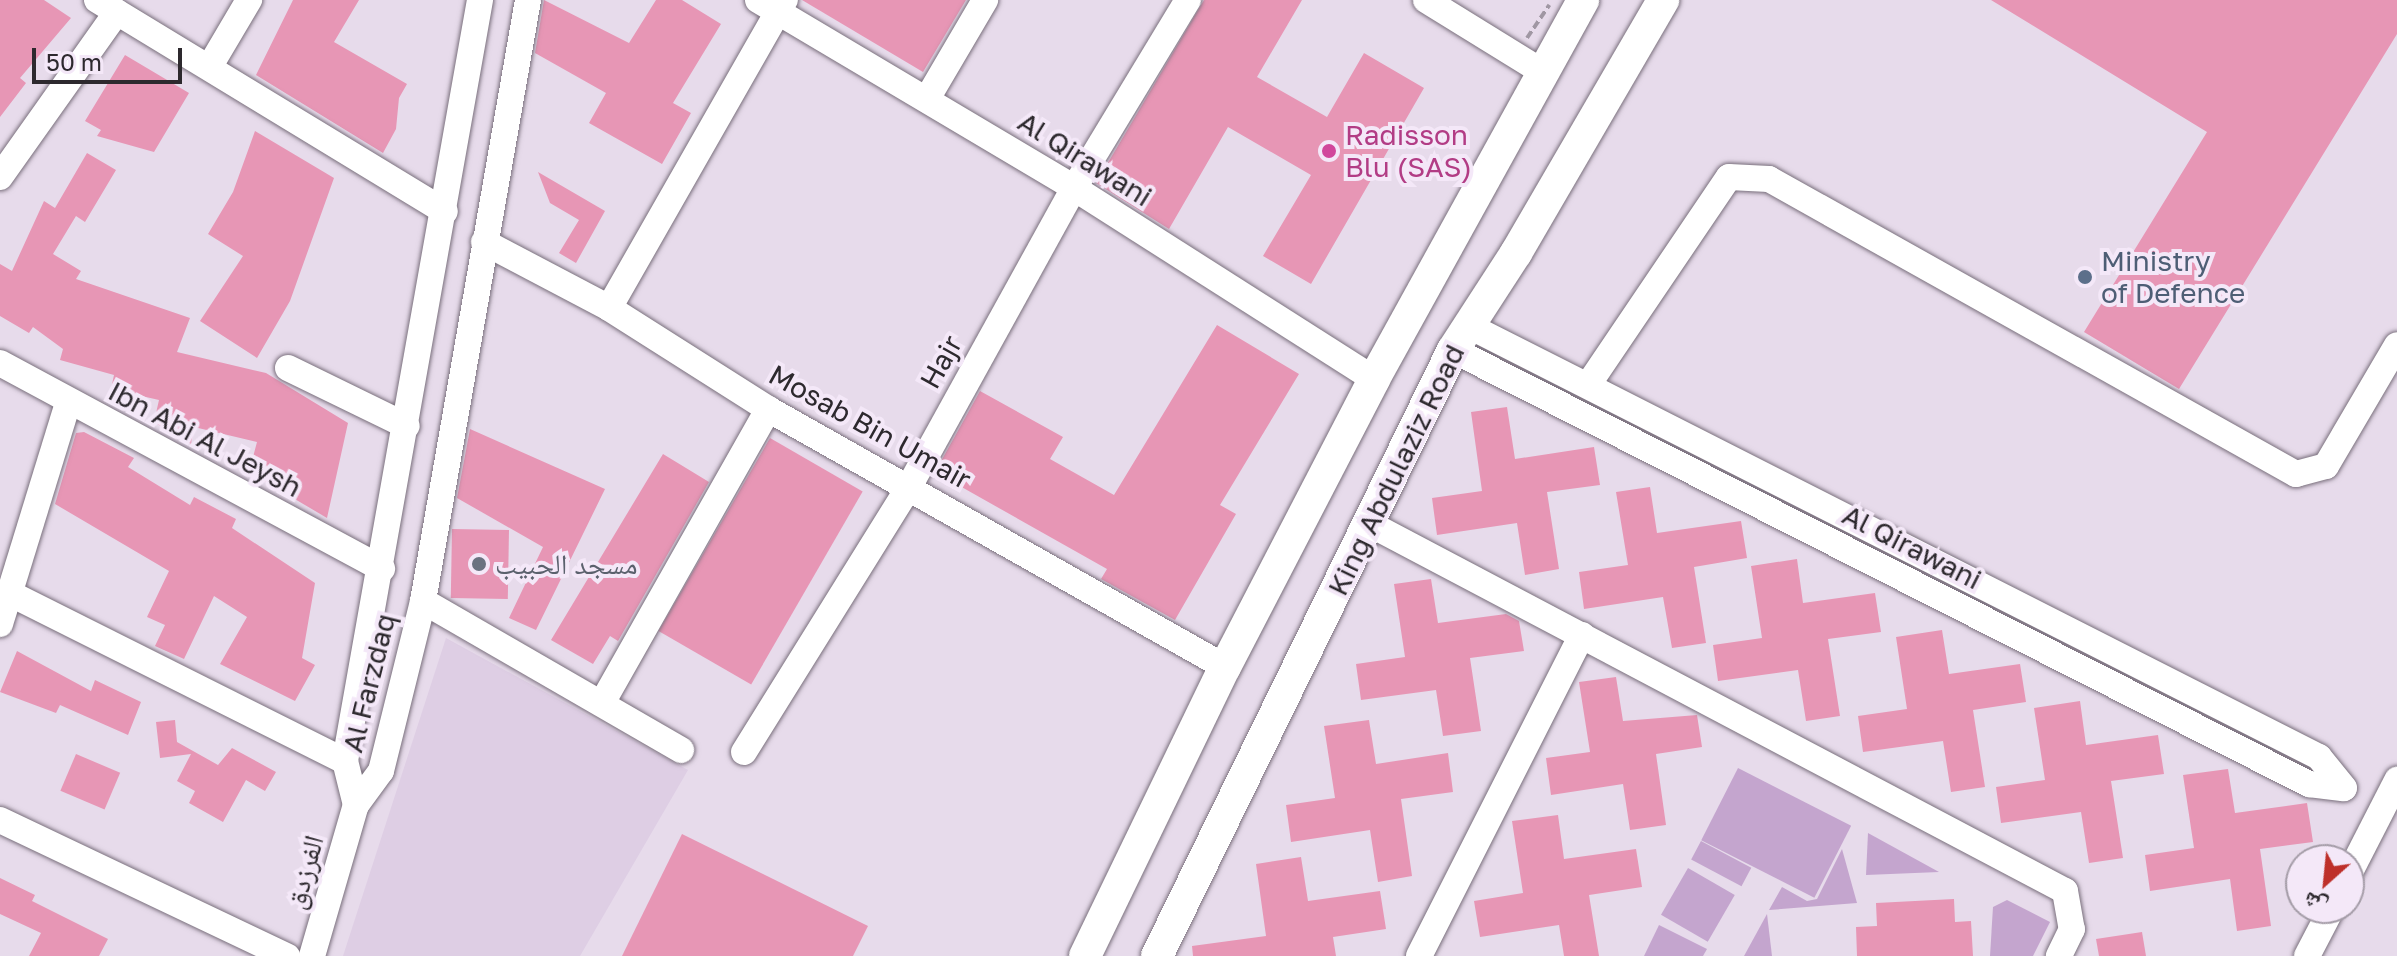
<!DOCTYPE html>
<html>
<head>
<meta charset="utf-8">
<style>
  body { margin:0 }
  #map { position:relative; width:2397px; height:956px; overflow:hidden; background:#e7dbeb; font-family:"Golos Text","Noto Naskh Arabic",sans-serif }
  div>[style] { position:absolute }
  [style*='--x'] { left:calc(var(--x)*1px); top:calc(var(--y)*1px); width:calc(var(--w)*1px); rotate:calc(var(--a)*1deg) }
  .built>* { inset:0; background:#decee4 }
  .green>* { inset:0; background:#c4a5ce; transform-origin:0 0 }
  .building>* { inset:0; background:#e796b5; transform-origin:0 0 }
  .path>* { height:4px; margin-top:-2px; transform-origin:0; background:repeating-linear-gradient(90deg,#a097a3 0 8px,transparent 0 12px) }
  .roads { filter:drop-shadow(0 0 2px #796f7c) drop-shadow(0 0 2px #796f7c) }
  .minor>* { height:26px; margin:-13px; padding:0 13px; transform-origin:13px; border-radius:13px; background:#fff }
  .major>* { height:32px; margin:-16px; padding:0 16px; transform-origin:16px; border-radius:16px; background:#fff }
  .dots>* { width:22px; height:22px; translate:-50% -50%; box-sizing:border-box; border:4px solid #f4e8f8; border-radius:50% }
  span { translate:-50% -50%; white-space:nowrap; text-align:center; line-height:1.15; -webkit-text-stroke:8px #f4e8f8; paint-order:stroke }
  .hotel-label { font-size:28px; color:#b23c85 }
  .left { translate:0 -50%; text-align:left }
  .street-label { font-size:28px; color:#2d292e }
  .service-label { font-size:28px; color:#4e5e75 }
  .worship-label { font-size:28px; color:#5b616d }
  .north { position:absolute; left:2285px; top:844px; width:80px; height:80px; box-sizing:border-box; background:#f4e8f8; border:2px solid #a49ca7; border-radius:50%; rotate:207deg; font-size:22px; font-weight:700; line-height:32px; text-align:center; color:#2d292e }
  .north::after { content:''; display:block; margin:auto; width:28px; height:36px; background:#be302a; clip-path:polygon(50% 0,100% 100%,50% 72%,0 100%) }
  .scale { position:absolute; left:32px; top:48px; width:150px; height:36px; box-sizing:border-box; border:4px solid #2d292e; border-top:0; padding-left:10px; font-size:24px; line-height:28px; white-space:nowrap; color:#2d292e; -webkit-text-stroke:6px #f4e8f8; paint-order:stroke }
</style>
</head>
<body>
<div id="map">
  <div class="built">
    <i style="clip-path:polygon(446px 638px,688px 770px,580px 956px,343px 956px)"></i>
  </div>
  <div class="green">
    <i style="left:1738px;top:768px;width:127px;height:81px;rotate:27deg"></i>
    <i style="clip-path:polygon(1868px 833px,1939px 872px,1866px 875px)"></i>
    <i style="left:1701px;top:841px;width:57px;height:21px;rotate:28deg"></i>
    <i style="clip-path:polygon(1842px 849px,1857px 903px,1769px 910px,1782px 887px,1807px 901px,1817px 899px)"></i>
    <i style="left:1688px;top:868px;width:54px;height:54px;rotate:30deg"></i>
    <i style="clip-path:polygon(2007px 900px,2050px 922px,2033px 956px,1990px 956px,1993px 907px)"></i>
    <i style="clip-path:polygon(1767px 914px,1772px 956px,1744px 956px)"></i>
    <i style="clip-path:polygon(1659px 925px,1707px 949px,1703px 956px,1644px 956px)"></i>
  </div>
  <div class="building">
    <i style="clip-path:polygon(0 0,44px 0,71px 18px,20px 78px,26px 83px,0 117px)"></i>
    <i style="clip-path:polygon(293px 0,359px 0,334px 42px,407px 84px,399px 98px,396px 129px,383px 153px,256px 75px)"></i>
    <i style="clip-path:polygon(544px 0,629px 43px,656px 0,682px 0,721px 24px,673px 103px,691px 113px,662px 164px,589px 123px,606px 93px,535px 53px)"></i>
    <i style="clip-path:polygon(802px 0,966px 0,923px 72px)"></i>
    <i style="clip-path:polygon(1204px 0,1302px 0,1257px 77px,1327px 117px,1364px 53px,1424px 88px,1311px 284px,1263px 256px,1311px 175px,1228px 127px,1169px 229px,1096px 183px)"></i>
    <i style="clip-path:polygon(1991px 0,2397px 0,2397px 34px,2179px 389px,2084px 332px,2207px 132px)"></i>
    <i style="clip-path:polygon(125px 55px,189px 93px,154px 152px,97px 136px,101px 130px,85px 121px)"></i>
    <i style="clip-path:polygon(255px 131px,334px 178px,290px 301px,257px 358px,200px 321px,243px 256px,208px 234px,233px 192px)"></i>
    <i style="clip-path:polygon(87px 153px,116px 170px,85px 222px,76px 216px,53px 254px,81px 271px,76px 279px,190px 318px,177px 352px,266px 373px,348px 423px,327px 518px,249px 472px,257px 442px,194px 427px,191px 444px,154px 422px,159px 400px,111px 389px,114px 375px,60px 360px,63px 349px,33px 327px,29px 333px,0 316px,0 264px,12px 271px,44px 201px,55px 208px)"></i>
    <i style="clip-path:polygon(538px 172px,605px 211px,576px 263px,559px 253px,579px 220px,550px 203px)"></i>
    <i style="clip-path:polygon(1217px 325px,1299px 374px,1220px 505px,1236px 514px,1175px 620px,1101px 579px,1107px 569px,935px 472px,980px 391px,1063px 437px,1050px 459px,1114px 495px)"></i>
    <i style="clip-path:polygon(1507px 407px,1515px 459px,1594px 447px,1600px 485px,1547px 492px,1559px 569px,1525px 575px,1517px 523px,1437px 535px,1432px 498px,1482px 491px,1471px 412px)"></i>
    <i style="clip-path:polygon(470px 429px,605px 489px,536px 630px,509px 618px,543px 547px,457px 498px)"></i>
    <i style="clip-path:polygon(84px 432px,134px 458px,128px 467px,190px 505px,194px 497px,236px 519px,232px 528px,315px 583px,302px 658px,315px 665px,295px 701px,220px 664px,247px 617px,214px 596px,184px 659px,155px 646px,165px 625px,147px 617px,169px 571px,55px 504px,76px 433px)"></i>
    <i style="left:770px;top:438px;width:107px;height:223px;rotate:30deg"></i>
    <i style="clip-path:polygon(663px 454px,709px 482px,618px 641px,610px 636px,593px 664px,551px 640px)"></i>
    <i style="clip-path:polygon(1650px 487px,1657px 533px,1741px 521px,1747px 558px,1694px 567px,1706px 643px,1672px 648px,1663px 597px,1584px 609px,1579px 572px,1628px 565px,1616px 492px)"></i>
    <i style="left:452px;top:529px;width:57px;height:69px;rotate:1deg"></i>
    <i style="clip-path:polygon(1797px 559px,1803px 603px,1875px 593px,1881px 632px,1828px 639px,1840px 716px,1806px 721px,1798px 670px,1718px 681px,1713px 645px,1762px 638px,1751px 566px)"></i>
    <i style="clip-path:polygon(1431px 579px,1438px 623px,1506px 614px,1519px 621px,1524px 651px,1470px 658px,1481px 731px,1443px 736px,1436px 690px,1361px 700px,1356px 664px,1405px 657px,1394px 584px)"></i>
    <i style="clip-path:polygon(1942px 630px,1949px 674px,2020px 664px,2026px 702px,1973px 710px,1985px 787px,1951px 792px,1943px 741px,1863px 752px,1858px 716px,1907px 709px,1896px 637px)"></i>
    <i style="clip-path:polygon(17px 651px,91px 691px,95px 680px,141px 702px,128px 735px,60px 705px,56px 713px,0 692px)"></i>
    <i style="clip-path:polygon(1616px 677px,1623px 721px,1697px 715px,1702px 747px,1656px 754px,1666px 825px,1630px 830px,1623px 784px,1551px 795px,1546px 758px,1590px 752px,1579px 682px)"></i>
    <i style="clip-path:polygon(2080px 701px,2086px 745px,2158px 735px,2164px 774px,2111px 781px,2123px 858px,2089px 863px,2081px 812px,2001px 823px,1996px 787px,2045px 780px,2034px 708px)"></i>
    <i style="clip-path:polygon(175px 720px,177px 742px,218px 765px,232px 748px,276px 772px,265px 791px,246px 780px,223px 822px,189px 803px,195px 791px,177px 781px,191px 754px,160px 758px,156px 722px)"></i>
    <i style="clip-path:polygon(1369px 720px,1376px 764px,1448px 753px,1453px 792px,1401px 799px,1412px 876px,1378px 882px,1370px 830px,1291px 842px,1286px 805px,1335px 798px,1324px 726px)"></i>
    <i style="left:76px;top:754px;width:48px;height:40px;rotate:23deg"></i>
    <i style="clip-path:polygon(2228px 769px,2235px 813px,2307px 803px,2313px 842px,2260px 849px,2271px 926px,2237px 931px,2230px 879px,2150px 891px,2145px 855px,2194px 848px,2183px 775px)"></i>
    <i style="clip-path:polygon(1558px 815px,1564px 859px,1636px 849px,1642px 887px,1589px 895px,1599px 956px,1564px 956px,1559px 925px,1480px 937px,1474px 901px,1523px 893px,1512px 821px)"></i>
    <i style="clip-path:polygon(682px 834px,868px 926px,853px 956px,622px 956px)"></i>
    <i style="clip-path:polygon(1301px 857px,1308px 901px,1380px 891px,1386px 929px,1333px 937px,1336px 956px,1193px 956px,1192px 946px,1266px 936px,1256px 864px)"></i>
    <i style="clip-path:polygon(0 878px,35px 895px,32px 901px,108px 939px,99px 956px,29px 956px,41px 933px,0 914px)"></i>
    <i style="clip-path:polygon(1954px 899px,1955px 922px,1971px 921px,1973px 956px,1857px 956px,1856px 927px,1877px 926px,1876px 903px)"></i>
    <i style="clip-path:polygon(2142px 932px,2146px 956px,2099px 956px,2096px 939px)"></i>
  </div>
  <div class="path">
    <i style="--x:1527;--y:38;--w:40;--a:-56"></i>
  </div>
  <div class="roads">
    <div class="minor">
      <i style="--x:97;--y:0;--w:407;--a:31.3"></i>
      <i style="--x:758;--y:0;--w:368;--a:30.7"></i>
      <i style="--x:1074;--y:188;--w:356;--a:32.5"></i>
      <i style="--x:1426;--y:0;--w:135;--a:31.7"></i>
      <i style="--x:210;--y:66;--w:77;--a:-59.4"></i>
      <i style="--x:927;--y:99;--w:115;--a:-59.6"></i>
      <i style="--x:0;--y:177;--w:202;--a:-54.7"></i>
      <i style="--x:484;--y:242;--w:141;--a:27.8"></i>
      <i style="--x:609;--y:308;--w:188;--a:32.4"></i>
      <i style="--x:768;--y:409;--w:525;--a:29.45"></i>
      <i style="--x:609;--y:308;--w:355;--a:-60.3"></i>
      <i style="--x:1453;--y:350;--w:960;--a:26.89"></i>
      <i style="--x:2309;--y:784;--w:35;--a:7"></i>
      <i style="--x:2344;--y:788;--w:40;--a:-129"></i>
      <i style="--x:2319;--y:757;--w:953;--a:-153.11"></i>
      <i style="--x:0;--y:363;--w:434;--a:28.3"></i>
      <i style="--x:288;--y:368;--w:132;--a:26"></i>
      <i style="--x:1588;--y:385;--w:251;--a:-55.9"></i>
      <i style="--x:1729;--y:177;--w:40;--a:2.9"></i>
      <i style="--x:1769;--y:179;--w:604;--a:29.24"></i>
      <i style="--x:2296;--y:474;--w:31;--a:-15"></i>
      <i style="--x:2326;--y:466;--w:140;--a:-59.6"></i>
      <i style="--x:1368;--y:523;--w:788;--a:27.83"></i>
      <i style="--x:2065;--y:891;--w:39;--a:80"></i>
      <i style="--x:2072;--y:929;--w:30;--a:116"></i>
      <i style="--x:11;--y:594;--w:373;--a:26.6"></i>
      <i style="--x:423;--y:601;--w:298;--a:30"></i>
      <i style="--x:0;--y:624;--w:231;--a:-72.9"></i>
      <i style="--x:602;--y:703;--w:338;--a:-60.5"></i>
      <i style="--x:744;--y:752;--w:314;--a:-58.1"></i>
      <i style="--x:910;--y:485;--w:339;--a:-61.1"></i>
      <i style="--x:1074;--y:188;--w:220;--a:-58.8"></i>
      <i style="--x:356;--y:805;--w:45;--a:-104"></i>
      <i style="--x:345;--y:761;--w:773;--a:-79.94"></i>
      <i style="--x:0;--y:820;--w:318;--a:25.4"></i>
      <i style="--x:2349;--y:874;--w:106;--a:-62.9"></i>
      <i style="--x:312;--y:956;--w:157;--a:-73.8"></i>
      <i style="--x:356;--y:805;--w:42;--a:-53.7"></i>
      <i style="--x:381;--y:771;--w:175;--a:-76.1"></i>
      <i style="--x:423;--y:601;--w:610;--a:-80.09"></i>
      <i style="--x:1419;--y:956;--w:360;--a:-63.1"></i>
      <i style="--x:2307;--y:956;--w:54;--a:-62.5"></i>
    </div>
    <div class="major">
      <i style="--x:1085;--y:956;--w:321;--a:-64.2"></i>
      <i style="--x:1225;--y:667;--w:324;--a:-62.6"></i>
      <i style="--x:1374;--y:379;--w:433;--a:-61.1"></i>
      <i style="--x:1157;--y:956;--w:674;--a:-63.97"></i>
      <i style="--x:1453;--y:350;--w:116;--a:-57"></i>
      <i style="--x:1516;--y:253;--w:293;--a:-59.8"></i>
    </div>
  </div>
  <div class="dots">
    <i style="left:1329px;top:151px;background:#d1479c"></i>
    <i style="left:2085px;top:277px;background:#5c6f8a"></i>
    <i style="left:479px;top:564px;background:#6b7280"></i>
  </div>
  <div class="hotel-label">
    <span class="left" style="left:1345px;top:151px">Radisson<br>Blu (SAS)</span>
  </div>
  <div class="street-label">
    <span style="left:1085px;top:159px;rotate:32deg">Al Qirawani</span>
    <span style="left:941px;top:362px;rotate:-61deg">Hajr</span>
    <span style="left:870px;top:427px;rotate:29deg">Mosab Bin Umair</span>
    <span style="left:205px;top:439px;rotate:28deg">Ibn Abi Al Jeysh</span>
    <span style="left:1396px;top:470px;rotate:-64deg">King Abdulaziz Road</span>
    <span style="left:1912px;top:547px;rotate:27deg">Al Qirawani</span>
    <span style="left:369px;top:683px;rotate:-76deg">Al Farzdaq</span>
    <span style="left:304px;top:872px;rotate:-74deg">الفرزدق</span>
  </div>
  <div class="service-label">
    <span class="left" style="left:2101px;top:277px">Ministry<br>of Defence</span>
  </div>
  <div class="worship-label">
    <span class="left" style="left:495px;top:564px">مسجد الحبيب</span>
  </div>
  <div class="north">ش</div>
  <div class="scale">50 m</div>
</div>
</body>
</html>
